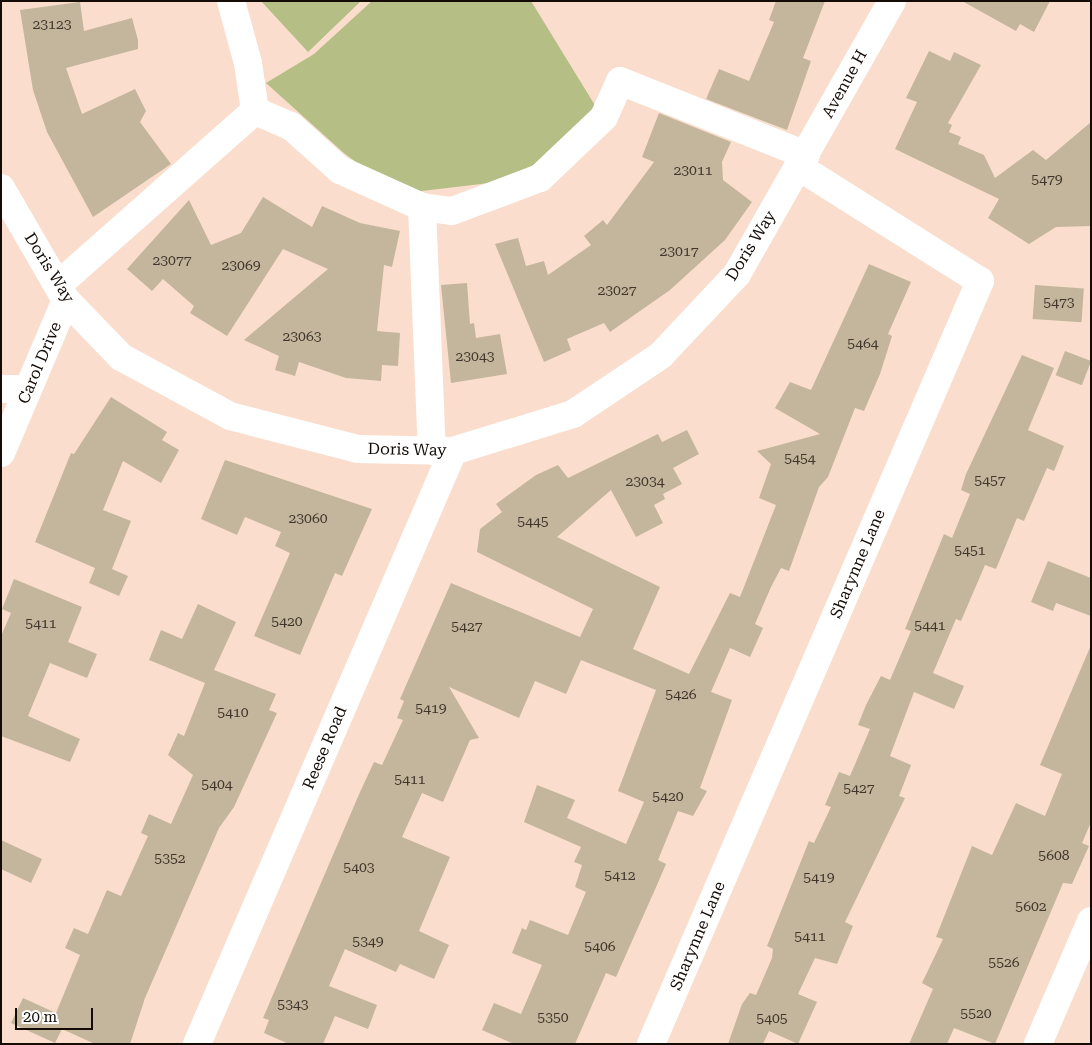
<!DOCTYPE html>
<html>
<head>
<meta charset="utf-8">
<style>
  body { margin:0 }
  #map { position:relative; width:1092px; height:1045px; overflow:hidden; background:#faddcc; font-family:"Roboto Serif",serif }
  div>[style] { position:absolute }
  [style*='--x'] { left:calc(var(--x)*1px); top:calc(var(--y)*1px); width:calc(var(--w)*1px); rotate:calc(var(--a)*1deg) }
  .green>* { inset:0; background:#b4be85 }
  .building>* { inset:0; background:#c4b69c; transform-origin:0 0 }
  .minor>* { height:28px; margin:-14px; padding:0 14px; transform-origin:14px; border-radius:14px; background:#fff }
  span { translate:-50% -50%; white-space:nowrap; text-align:center; line-height:1.15; -webkit-text-stroke:5px #fff; paint-order:stroke }
  .number-label { font-size:14px; color:#40362c }
  .number-label span { -webkit-text-stroke-width:0 }
  .street-label { font-size:16px; color:#140b06 }
  .frame { position:absolute; inset:0; border:2px solid #140b06; pointer-events:none }
  .scale { position:absolute; left:15px; top:1008px; width:78px; height:22px; box-sizing:border-box; border:2px solid #140b06; border-top:0; padding-left:6px; font-size:15px; line-height:18px; white-space:nowrap; color:#140b06; -webkit-text-stroke:4px #fff; paint-order:stroke }
</style>
</head>
<body>
<div id="map">
  <div class="green">
    <i style="clip-path:polygon(261px 1px,361px 1px,308px 52px)"></i>
    <i style="clip-path:polygon(372px 1px,531px 1px,596px 107px,545px 160px,498px 182px,413px 192px,382px 181px,345px 154px,266px 83px,314px 54px)"></i>
  </div>
  <div class="building">
    <i style="clip-path:polygon(776px 1px,825px 1px,803px 58px,811px 61px,787px 130px,706px 99px,719px 69px,749px 81px,774px 22px,769px 20px)"></i>
    <i style="clip-path:polygon(962px 1px,1050px 1px,1034px 32px,1020px 24px,1016px 31px)"></i>
    <i style="clip-path:polygon(80px 2px,84px 31px,132px 18px,138px 40px,138px 49px,66px 68px,82px 114px,135px 89px,146px 111px,140px 122px,171px 164px,93px 217px,47px 132px,33px 90px,20px 10px)"></i>
    <i style="clip-path:polygon(929px 51px,950px 61px,954px 52px,981px 65px,948px 123px,952px 125px,949px 132px,961px 137px,958px 144px,984px 155px,995px 178px,1033px 150px,1046px 160px,1091px 122px,1091px 226px,1056px 227px,1029px 244px,988px 218px,999px 199px,895px 149px,917px 102px,906px 98px)"></i>
    <i style="clip-path:polygon(659px 113px,731px 142px,722px 162px,723px 180px,752px 202px,725px 240px,670px 290px,610px 332px,604px 323px,567px 339px,571px 350px,544px 362px,495px 244px,518px 238px,526px 266px,544px 261px,548px 275px,591px 245px,584px 236px,603px 220px,607px 225px,654px 162px,642px 157px)"></i>
    <i style="clip-path:polygon(263px 197px,312px 227px,322px 206px,360px 223px,400px 231px,392px 267px,384px 265px,377px 331px,400px 333px,398px 366px,382px 365px,381px 381px,346px 378px,299px 362px,295px 376px,275px 370px,279px 356px,244px 340px,328px 269px,283px 249px,227px 336px,190px 313px,194px 306px,163px 279px,152px 291px,127px 269px,189px 200px,211px 245px,241px 233px)"></i>
    <i style="clip-path:polygon(869px 264px,911px 282px,888px 334px,892px 336px,880px 374px,864px 411px,855px 408px,828px 477px,819px 487px,789px 571px,781px 568px,771px 587px,755px 624px,763px 628px,750px 657px,730px 648px,711px 692px,732px 700px,700px 788px,707px 791px,693px 816px,678px 811px,658px 860px,666px 864px,657px 885px,616px 977px,606px 973px,575px 1044px,514px 1044px,482px 1030px,494px 1003px,521px 1014px,542px 965px,512px 953px,522px 928px,526px 930px,530px 920px,568px 935px,586px 892px,575px 887px,582px 865px,574px 862px,581px 847px,524px 822px,537px 785px,575px 800px,567px 818px,626px 844px,644px 802px,618px 791px,656px 690px,581px 660px,566px 694px,535px 681px,519px 718px,449px 687px,479px 738px,470px 740px,443px 802px,422px 793px,402px 837px,450px 857px,419px 931px,449px 945px,434px 979px,400px 964px,396px 972px,345px 949px,329px 986px,377px 1005px,368px 1029px,335px 1016px,323px 1044px,289px 1044px,264px 1033px,269px 1020px,263px 1018px,360px 792px,374px 762px,382px 765px,403px 720px,397px 718px,404px 701px,400px 699px,451px 583px,580px 637px,593px 609px,477px 552px,480px 529px,502px 512px,496px 504px,536px 475px,558px 465px,568px 478px,658px 434px,662px 442px,687px 430px,699px 454px,673px 468px,682px 484px,663px 494px,665px 499px,654px 505px,663px 523px,636px 537px,611px 490px,557px 537px,660px 587px,633px 649px,689px 674px,730px 593px,740px 597px,776px 505px,759px 498px,771px 464px,757px 451px,820px 434px,775px 408px,790px 382px,811px 390px)"></i>
    <i style="clip-path:polygon(467px 283px,470px 324px,474px 323px,476px 338px,500px 334px,507px 374px,451px 383px,441px 285px)"></i>
    <i style="left:1035px;top:285px;width:49px;height:34px;rotate:4deg"></i>
    <i style="left:1065px;top:351px;width:28px;height:26px;rotate:21deg"></i>
    <i style="clip-path:polygon(1022px 355px,1054px 368px,1028px 430px,1064px 446px,1054px 471px,1047px 468px,1024px 521px,1017px 518px,996px 569px,985px 565px,961px 621px,956px 619px,933px 673px,964px 686px,954px 709px,914px 692px,890px 756px,911px 765px,899px 796px,905px 798px,845px 922px,853px 926px,837px 964px,815px 958px,798px 994px,817px 1002px,798px 1044px,769px 1031px,763px 1044px,728px 1044px,742px 1004px,750px 993px,756px 995px,772px 958px,773px 949px,767px 946px,809px 841px,814px 843px,831px 807px,825px 805px,839px 772px,850px 776px,870px 729px,858px 725px,866px 705px,881px 676px,890px 680px,911px 631px,905px 629px,944px 534px,952px 538px,970px 494px,961px 490px,966px 474px)"></i>
    <i style="clip-path:polygon(111px 397px,167px 432px,162px 440px,179px 450px,161px 483px,123px 461px,103px 510px,131px 521px,112px 569px,128px 576px,119px 596px,89px 583px,95px 568px,35px 542px,71px 453px,74px 454px)"></i>
    <i style="clip-path:polygon(225px 460px,372px 509px,342px 576px,335px 573px,300px 655px,254px 636px,290px 553px,275px 546px,281px 532px,245px 517px,237px 535px,201px 519px)"></i>
    <i style="clip-path:polygon(1048px 561px,1091px 578px,1091px 616px,1056px 603px,1053px 611px,1031px 602px)"></i>
    <i style="clip-path:polygon(14px 579px,82px 607px,68px 642px,97px 654px,87px 678px,50px 663px,28px 716px,80px 739px,70px 762px,1px 736px,1px 636px,11px 613px,2px 609px)"></i>
    <i style="clip-path:polygon(198px 604px,236px 622px,214px 670px,276px 694px,269px 710px,277px 713px,234px 807px,219px 828px,145px 998px,130px 1044px,95px 1044px,62px 1029px,55px 1043px,11px 1023px,23px 998px,56px 1013px,80px 955px,65px 948px,74px 928px,88px 934px,107px 890px,121px 896px,148px 836px,141px 833px,149px 814px,171px 824px,193px 775px,168px 755px,178px 733px,184px 736px,205px 683px,149px 660px,161px 630px,182px 639px)"></i>
    <i style="clip-path:polygon(1091px 645px,1091px 822px,1082px 843px,1089px 846px,1072px 884px,1063px 883px,995px 1044px,954px 1028px,947px 1044px,909px 1044px,933px 989px,922px 983px,943px 939px,936px 937px,972px 846px,992px 855px,1016px 803px,1045px 816px,1062px 774px,1040px 765px)"></i>
    <i style="clip-path:polygon(1px 840px,42px 859px,31px 883px,1px 869px)"></i>
  </div>
  <div class="minor">
    <i style="--x:231;--y:1;--w:64;--a:74.7"></i>
    <i style="--x:248;--y:63;--w:49;--a:81.7"></i>
    <i style="--x:255;--y:111;--w:39;--a:23"></i>
    <i style="--x:291;--y:126;--w:66;--a:41.9"></i>
    <i style="--x:340;--y:170;--w:90;--a:24.3"></i>
    <i style="--x:422;--y:207;--w:30;--a:8"></i>
    <i style="--x:452;--y:211;--w:94;--a:-20.6"></i>
    <i style="--x:540;--y:178;--w:88;--a:-43.6"></i>
    <i style="--x:604;--y:117;--w:39;--a:-66"></i>
    <i style="--x:620;--y:81;--w:200;--a:21.7"></i>
    <i style="--x:1;--y:188;--w:129;--a:59.9"></i>
    <i style="--x:66;--y:300;--w:79;--a:46"></i>
    <i style="--x:121;--y:357;--w:124;--a:28.4"></i>
    <i style="--x:230;--y:416;--w:132;--a:14.5"></i>
    <i style="--x:358;--y:449;--w:95;--a:1.2"></i>
    <i style="--x:453;--y:451;--w:126;--a:-17.1"></i>
    <i style="--x:573;--y:414;--w:106;--a:-33.8"></i>
    <i style="--x:661;--y:355;--w:111;--a:-46.8"></i>
    <i style="--x:737;--y:274;--w:314;--a:-60.4"></i>
    <i style="--x:422;--y:207;--w:244;--a:87.7"></i>
    <i style="--x:58;--y:285;--w:263;--a:-41.5"></i>
    <i style="--x:1;--y:389;--w:27;--a:0"></i>
    <i style="--x:1;--y:453;--w:166;--a:-67"></i>
    <i style="--x:197;--y:1044;--w:646;--a:-66.65"></i>
    <i style="--x:651;--y:1044;--w:831;--a:-66.67"></i>
    <i style="--x:980;--y:281;--w:214;--a:-147.8"></i>
    <i style="--x:1038;--y:1044;--w:134;--a:-66.7"></i>
  </div>
  <div class="number-label">
    <span style="left:52px;top:24px">23123</span>
    <span style="left:693px;top:170px">23011</span>
    <span style="left:1047px;top:179px">5479</span>
    <span style="left:679px;top:251px">23017</span>
    <span style="left:172px;top:260px">23077</span>
    <span style="left:241px;top:265px">23069</span>
    <span style="left:617px;top:290px">23027</span>
    <span style="left:1059px;top:302px">5473</span>
    <span style="left:302px;top:336px">23063</span>
    <span style="left:863px;top:343px">5464</span>
    <span style="left:475px;top:356px">23043</span>
    <span style="left:800px;top:458px">5454</span>
    <span style="left:990px;top:480px">5457</span>
    <span style="left:645px;top:481px">23034</span>
    <span style="left:308px;top:518px">23060</span>
    <span style="left:533px;top:521px">5445</span>
    <span style="left:970px;top:550px">5451</span>
    <span style="left:287px;top:621px">5420</span>
    <span style="left:41px;top:623px">5411</span>
    <span style="left:930px;top:625px">5441</span>
    <span style="left:467px;top:626px">5427</span>
    <span style="left:681px;top:694px">5426</span>
    <span style="left:431px;top:708px">5419</span>
    <span style="left:233px;top:712px">5410</span>
    <span style="left:410px;top:779px">5411</span>
    <span style="left:217px;top:784px">5404</span>
    <span style="left:859px;top:788px">5427</span>
    <span style="left:668px;top:796px">5420</span>
    <span style="left:1054px;top:855px">5608</span>
    <span style="left:170px;top:858px">5352</span>
    <span style="left:359px;top:867px">5403</span>
    <span style="left:620px;top:875px">5412</span>
    <span style="left:819px;top:877px">5419</span>
    <span style="left:1031px;top:906px">5602</span>
    <span style="left:810px;top:936px">5411</span>
    <span style="left:368px;top:941px">5349</span>
    <span style="left:600px;top:946px">5406</span>
    <span style="left:1004px;top:962px">5526</span>
    <span style="left:293px;top:1004px">5343</span>
    <span style="left:976px;top:1013px">5520</span>
    <span style="left:553px;top:1017px">5350</span>
    <span style="left:772px;top:1018px">5405</span>
  </div>
  <div class="street-label">
    <span style="left:845px;top:84px;rotate:-61deg">Avenue H</span>
    <span style="left:751px;top:246px;rotate:-58deg">Doris Way</span>
    <span style="left:49px;top:268px;rotate:58deg">Doris Way</span>
    <span style="left:40px;top:363px;rotate:-67deg">Carol Drive</span>
    <span style="left:407px;top:450px;rotate:1deg">Doris Way</span>
    <span style="left:858px;top:564px;rotate:-67deg">Sharynne Lane</span>
    <span style="left:325px;top:748px;rotate:-67deg">Reese Road</span>
    <span style="left:698px;top:936px;rotate:-67deg">Sharynne Lane</span>
  </div>
  <div class="frame"></div>
  <div class="scale">20 m</div>
</div>
</body>
</html>
